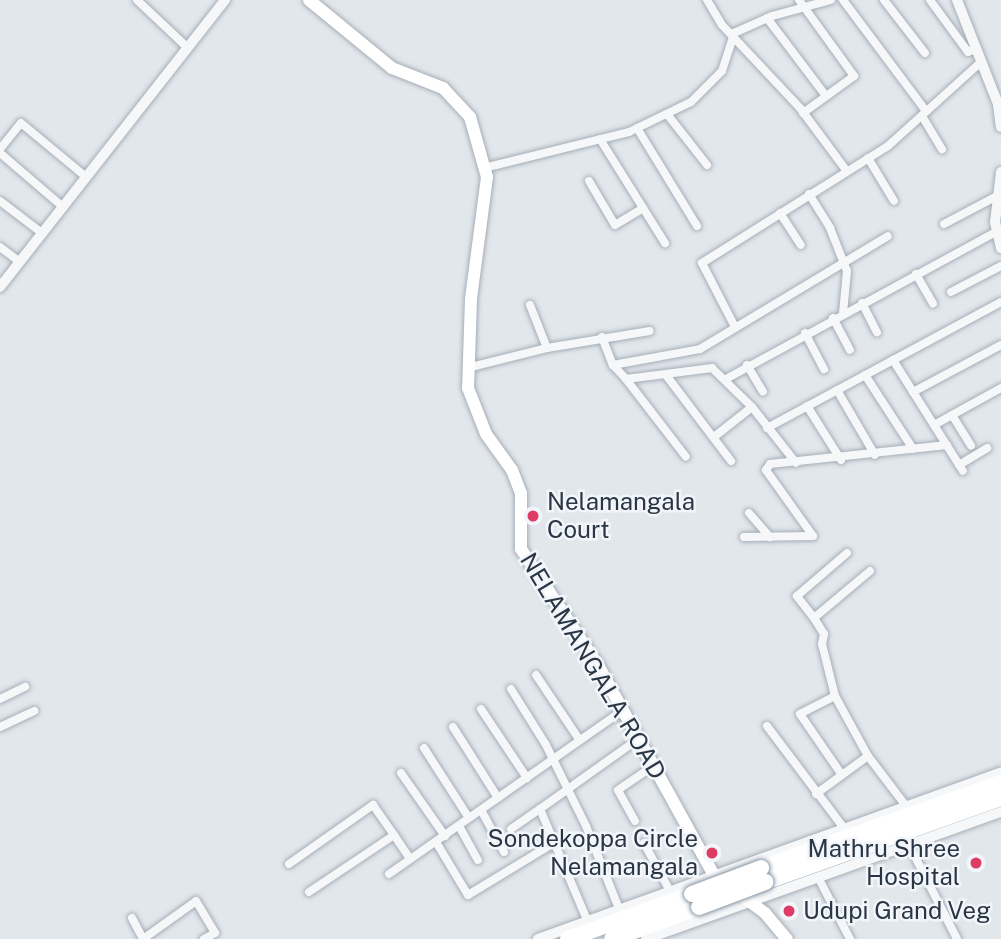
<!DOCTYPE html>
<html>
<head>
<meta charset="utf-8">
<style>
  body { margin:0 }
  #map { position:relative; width:1001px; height:939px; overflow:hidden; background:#e2e7ec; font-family:"Public Sans",sans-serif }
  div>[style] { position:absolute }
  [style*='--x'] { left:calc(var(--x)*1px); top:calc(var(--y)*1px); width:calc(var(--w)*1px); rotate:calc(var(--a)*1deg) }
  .roads { filter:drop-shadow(0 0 2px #a6aeb7) drop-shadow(0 0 2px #a6aeb7) }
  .minor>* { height:8px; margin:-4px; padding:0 4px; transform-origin:4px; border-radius:4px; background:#f5f7f9 }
  .tertiary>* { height:10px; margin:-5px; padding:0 5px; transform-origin:5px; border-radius:5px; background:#f5f7f9 }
  .secondary>* { height:12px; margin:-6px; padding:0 6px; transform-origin:6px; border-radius:6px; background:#fff }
  .motorway>* { height:16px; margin:-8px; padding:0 8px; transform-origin:8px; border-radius:8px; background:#fff }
  .bridges { filter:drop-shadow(0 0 2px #8896a4) drop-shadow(0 0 2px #8896a4) }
  .motorway-bridge>* { height:16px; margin:-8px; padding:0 8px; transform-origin:8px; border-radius:8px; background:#fff }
  .dots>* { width:19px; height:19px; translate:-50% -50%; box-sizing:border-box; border:4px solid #f2f5f9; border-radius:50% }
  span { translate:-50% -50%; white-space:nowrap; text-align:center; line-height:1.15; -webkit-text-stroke:5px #f2f5f9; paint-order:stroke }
  .poi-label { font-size:24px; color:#283645 }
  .left { translate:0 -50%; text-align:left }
  .right { translate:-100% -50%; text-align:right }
  .street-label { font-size:24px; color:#283645 }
</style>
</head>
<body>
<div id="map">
  <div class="roads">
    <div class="minor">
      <i style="--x:137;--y:0;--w:70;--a:43.3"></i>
      <i style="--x:707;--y:0;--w:29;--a:59"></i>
      <i style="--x:722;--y:25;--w:114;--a:46.8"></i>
      <i style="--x:800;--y:108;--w:77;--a:53.4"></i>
      <i style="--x:799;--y:0;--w:94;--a:54.1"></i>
      <i style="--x:854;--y:76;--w:63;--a:144"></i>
      <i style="--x:843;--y:0;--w:139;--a:53.2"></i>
      <i style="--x:884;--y:0;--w:67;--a:52.3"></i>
      <i style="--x:930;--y:0;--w:64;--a:53.8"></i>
      <i style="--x:968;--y:52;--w:8;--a:-23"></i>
      <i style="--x:767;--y:18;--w:98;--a:52.9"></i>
      <i style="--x:667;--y:114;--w:65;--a:51.9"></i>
      <i style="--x:922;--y:116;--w:39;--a:59"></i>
      <i style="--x:637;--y:128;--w:115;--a:58.5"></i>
      <i style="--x:600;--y:139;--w:123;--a:58"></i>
      <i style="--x:0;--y:149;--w:33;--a:-51"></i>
      <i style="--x:21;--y:123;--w:85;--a:39.7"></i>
      <i style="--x:0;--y:153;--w:83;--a:40.6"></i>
      <i style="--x:868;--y:158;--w:50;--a:58.8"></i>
      <i style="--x:484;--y:168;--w:149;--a:-13.9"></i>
      <i style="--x:629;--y:132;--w:69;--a:-25.8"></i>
      <i style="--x:691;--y:102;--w:44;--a:-45"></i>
      <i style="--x:722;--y:71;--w:40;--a:-72"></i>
      <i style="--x:734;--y:33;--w:42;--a:-24.1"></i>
      <i style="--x:772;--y:16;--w:61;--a:-15.2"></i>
      <i style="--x:589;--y:181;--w:51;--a:59.4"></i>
      <i style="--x:615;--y:225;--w:33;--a:-31"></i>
      <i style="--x:809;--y:194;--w:40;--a:58"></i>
      <i style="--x:830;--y:228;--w:46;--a:68.4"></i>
      <i style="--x:847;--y:271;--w:42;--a:95.4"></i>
      <i style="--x:0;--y:201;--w:53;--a:37.3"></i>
      <i style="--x:780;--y:213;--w:38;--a:57"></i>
      <i style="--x:944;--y:224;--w:64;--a:-27.8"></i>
      <i style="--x:0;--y:247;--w:25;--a:37"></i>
      <i style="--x:916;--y:274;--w:34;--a:60"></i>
      <i style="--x:951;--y:292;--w:56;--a:-27.5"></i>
      <i style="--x:862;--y:303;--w:33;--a:63"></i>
      <i style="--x:530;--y:305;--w:46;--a:68.4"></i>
      <i style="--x:833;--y:318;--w:36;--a:62"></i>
      <i style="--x:734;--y:325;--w:70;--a:-117.3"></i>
      <i style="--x:702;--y:263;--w:220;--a:-32.2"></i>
      <i style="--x:888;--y:146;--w:124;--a:-42.1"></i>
      <i style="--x:805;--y:333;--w:41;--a:62.2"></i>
      <i style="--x:602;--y:337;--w:30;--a:69"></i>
      <i style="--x:613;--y:365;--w:19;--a:47"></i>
      <i style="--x:626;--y:379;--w:87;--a:-7.3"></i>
      <i style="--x:712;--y:368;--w:56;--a:44.3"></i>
      <i style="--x:752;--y:407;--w:71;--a:51.8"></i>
      <i style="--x:893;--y:360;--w:131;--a:57.8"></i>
      <i style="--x:613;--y:365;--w:88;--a:-10.4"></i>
      <i style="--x:700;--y:349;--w:219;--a:-31"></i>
      <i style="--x:747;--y:365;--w:31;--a:59"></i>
      <i style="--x:467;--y:368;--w:82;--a:-14"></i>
      <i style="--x:547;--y:348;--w:104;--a:-9.4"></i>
      <i style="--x:666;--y:375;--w:108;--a:52.9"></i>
      <i style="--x:865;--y:375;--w:88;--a:57"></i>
      <i style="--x:626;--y:379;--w:98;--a:52.4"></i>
      <i style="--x:726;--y:379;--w:313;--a:-28.6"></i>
      <i style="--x:837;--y:390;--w:75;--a:59.7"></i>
      <i style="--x:913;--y:392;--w:100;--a:-28.1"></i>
      <i style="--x:807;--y:406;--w:64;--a:57.8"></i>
      <i style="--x:952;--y:415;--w:36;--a:58"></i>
      <i style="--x:934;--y:425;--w:77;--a:-28.9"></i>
      <i style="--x:767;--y:428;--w:266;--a:-28.3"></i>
      <i style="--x:714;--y:437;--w:48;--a:-38.3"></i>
      <i style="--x:959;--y:465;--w:33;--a:-31"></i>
      <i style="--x:749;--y:513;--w:32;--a:49"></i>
      <i style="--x:744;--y:537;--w:69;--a:-0.8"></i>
      <i style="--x:813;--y:536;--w:81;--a:-125.5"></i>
      <i style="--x:766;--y:470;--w:7;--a:-56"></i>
      <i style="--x:770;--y:464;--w:178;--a:-6.1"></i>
      <i style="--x:870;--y:571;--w:73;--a:140"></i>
      <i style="--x:814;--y:618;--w:19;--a:58"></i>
      <i style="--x:824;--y:634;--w:10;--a:101"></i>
      <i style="--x:822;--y:644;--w:54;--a:76"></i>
      <i style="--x:835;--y:696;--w:68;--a:61.2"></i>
      <i style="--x:868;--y:756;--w:63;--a:52.8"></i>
      <i style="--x:814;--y:618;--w:28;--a:-128"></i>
      <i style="--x:797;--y:596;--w:66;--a:-40.7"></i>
      <i style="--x:536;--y:675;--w:77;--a:56.1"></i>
      <i style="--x:511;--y:689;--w:66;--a:58"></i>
      <i style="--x:546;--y:745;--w:90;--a:63.7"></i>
      <i style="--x:586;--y:826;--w:92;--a:68.2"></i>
      <i style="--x:835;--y:696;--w:39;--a:153"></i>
      <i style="--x:800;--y:714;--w:74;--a:55.5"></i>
      <i style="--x:0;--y:699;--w:28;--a:-26"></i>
      <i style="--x:481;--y:709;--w:83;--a:56.3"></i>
      <i style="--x:767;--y:726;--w:128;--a:53"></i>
      <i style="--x:0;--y:727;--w:38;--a:-25"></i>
      <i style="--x:453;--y:727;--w:84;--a:57.6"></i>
      <i style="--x:424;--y:748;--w:83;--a:57.3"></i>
      <i style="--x:401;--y:773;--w:77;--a:55.1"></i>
      <i style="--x:816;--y:794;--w:64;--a:-36.2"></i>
      <i style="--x:540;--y:809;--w:120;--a:-35.5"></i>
      <i style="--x:481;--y:810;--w:48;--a:61.3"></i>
      <i style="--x:635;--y:821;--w:35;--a:-119"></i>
      <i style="--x:618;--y:790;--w:42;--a:-34.4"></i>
      <i style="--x:459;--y:826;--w:39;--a:61"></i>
      <i style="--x:511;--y:829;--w:35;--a:-35"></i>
      <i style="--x:540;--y:809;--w:123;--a:67"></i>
      <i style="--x:436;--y:842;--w:62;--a:58.9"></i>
      <i style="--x:468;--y:895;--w:100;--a:-31.2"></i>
      <i style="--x:644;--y:843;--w:55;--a:61.6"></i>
      <i style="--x:909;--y:845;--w:106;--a:62.9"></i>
      <i style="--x:289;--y:864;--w:103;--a:-35.1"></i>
      <i style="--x:373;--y:805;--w:37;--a:55"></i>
      <i style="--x:389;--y:874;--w:286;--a:-35"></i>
      <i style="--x:818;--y:877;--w:70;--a:62.7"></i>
      <i style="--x:309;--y:892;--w:102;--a:-33.8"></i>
      <i style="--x:394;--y:835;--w:29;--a:56"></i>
      <i style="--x:132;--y:918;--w:21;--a:62"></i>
      <i style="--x:143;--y:939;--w:65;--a:-35.6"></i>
      <i style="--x:196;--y:901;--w:37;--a:59"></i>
      <i style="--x:215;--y:933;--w:13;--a:151"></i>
    </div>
    <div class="tertiary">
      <i style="--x:957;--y:0;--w:112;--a:68.5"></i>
      <i style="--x:998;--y:104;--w:23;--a:83"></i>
      <i style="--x:1001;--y:172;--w:50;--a:96.8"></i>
      <i style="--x:995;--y:222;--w:27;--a:77"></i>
      <i style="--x:0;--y:287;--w:365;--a:-51.9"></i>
      <i style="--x:538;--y:939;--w:492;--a:-19.8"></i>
      <i style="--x:646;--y:939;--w:377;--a:-19.7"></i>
    </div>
    <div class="secondary">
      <i style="--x:309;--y:0;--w:107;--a:39.3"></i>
      <i style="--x:392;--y:68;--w:55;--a:21.4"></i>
      <i style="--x:443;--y:88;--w:40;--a:47"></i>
      <i style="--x:470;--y:117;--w:62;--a:74.2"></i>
      <i style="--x:487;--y:177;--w:123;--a:97.5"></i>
      <i style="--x:471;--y:299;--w:89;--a:91.9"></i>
      <i style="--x:468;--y:388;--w:49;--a:68.6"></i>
      <i style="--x:486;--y:434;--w:44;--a:54.2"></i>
      <i style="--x:512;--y:470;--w:25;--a:69"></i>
      <i style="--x:521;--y:493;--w:56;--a:90"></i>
      <i style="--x:521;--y:549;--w:141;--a:56.5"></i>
      <i style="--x:599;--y:667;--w:238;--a:61.1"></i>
      <i style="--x:714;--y:875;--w:64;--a:36.7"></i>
      <i style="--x:765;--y:913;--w:34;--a:50"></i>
    </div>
    <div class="motorway">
      <i style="--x:761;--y:868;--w:255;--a:-19.5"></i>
      <i style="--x:765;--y:882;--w:251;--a:-19.6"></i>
      <i style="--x:568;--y:939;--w:132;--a:-19.9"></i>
      <i style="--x:612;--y:939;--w:93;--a:-20.2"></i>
    </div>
  </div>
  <div class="bridges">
    <div class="motorway-bridge">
      <i style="--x:692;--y:894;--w:74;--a:-20.6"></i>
      <i style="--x:699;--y:907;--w:71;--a:-20.7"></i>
    </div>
  </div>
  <div class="dots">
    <i style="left:533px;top:516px;background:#dc3c66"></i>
    <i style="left:712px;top:853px;background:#dc3c66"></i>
    <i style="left:976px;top:863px;background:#dc3c66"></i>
    <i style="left:789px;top:911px;background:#dc3c66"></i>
  </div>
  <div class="poi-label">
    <span class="left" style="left:547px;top:516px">Nelamangala<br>Court</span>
    <span class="right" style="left:698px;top:853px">Sondekoppa Circle<br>Nelamangala</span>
    <span class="right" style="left:960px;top:863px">Mathru Shree<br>Hospital</span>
    <span class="left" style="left:803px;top:911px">Udupi Grand Veg</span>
  </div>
  <div class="street-label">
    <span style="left:593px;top:666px;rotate:59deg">NELAMANGALA ROAD</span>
  </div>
</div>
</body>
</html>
